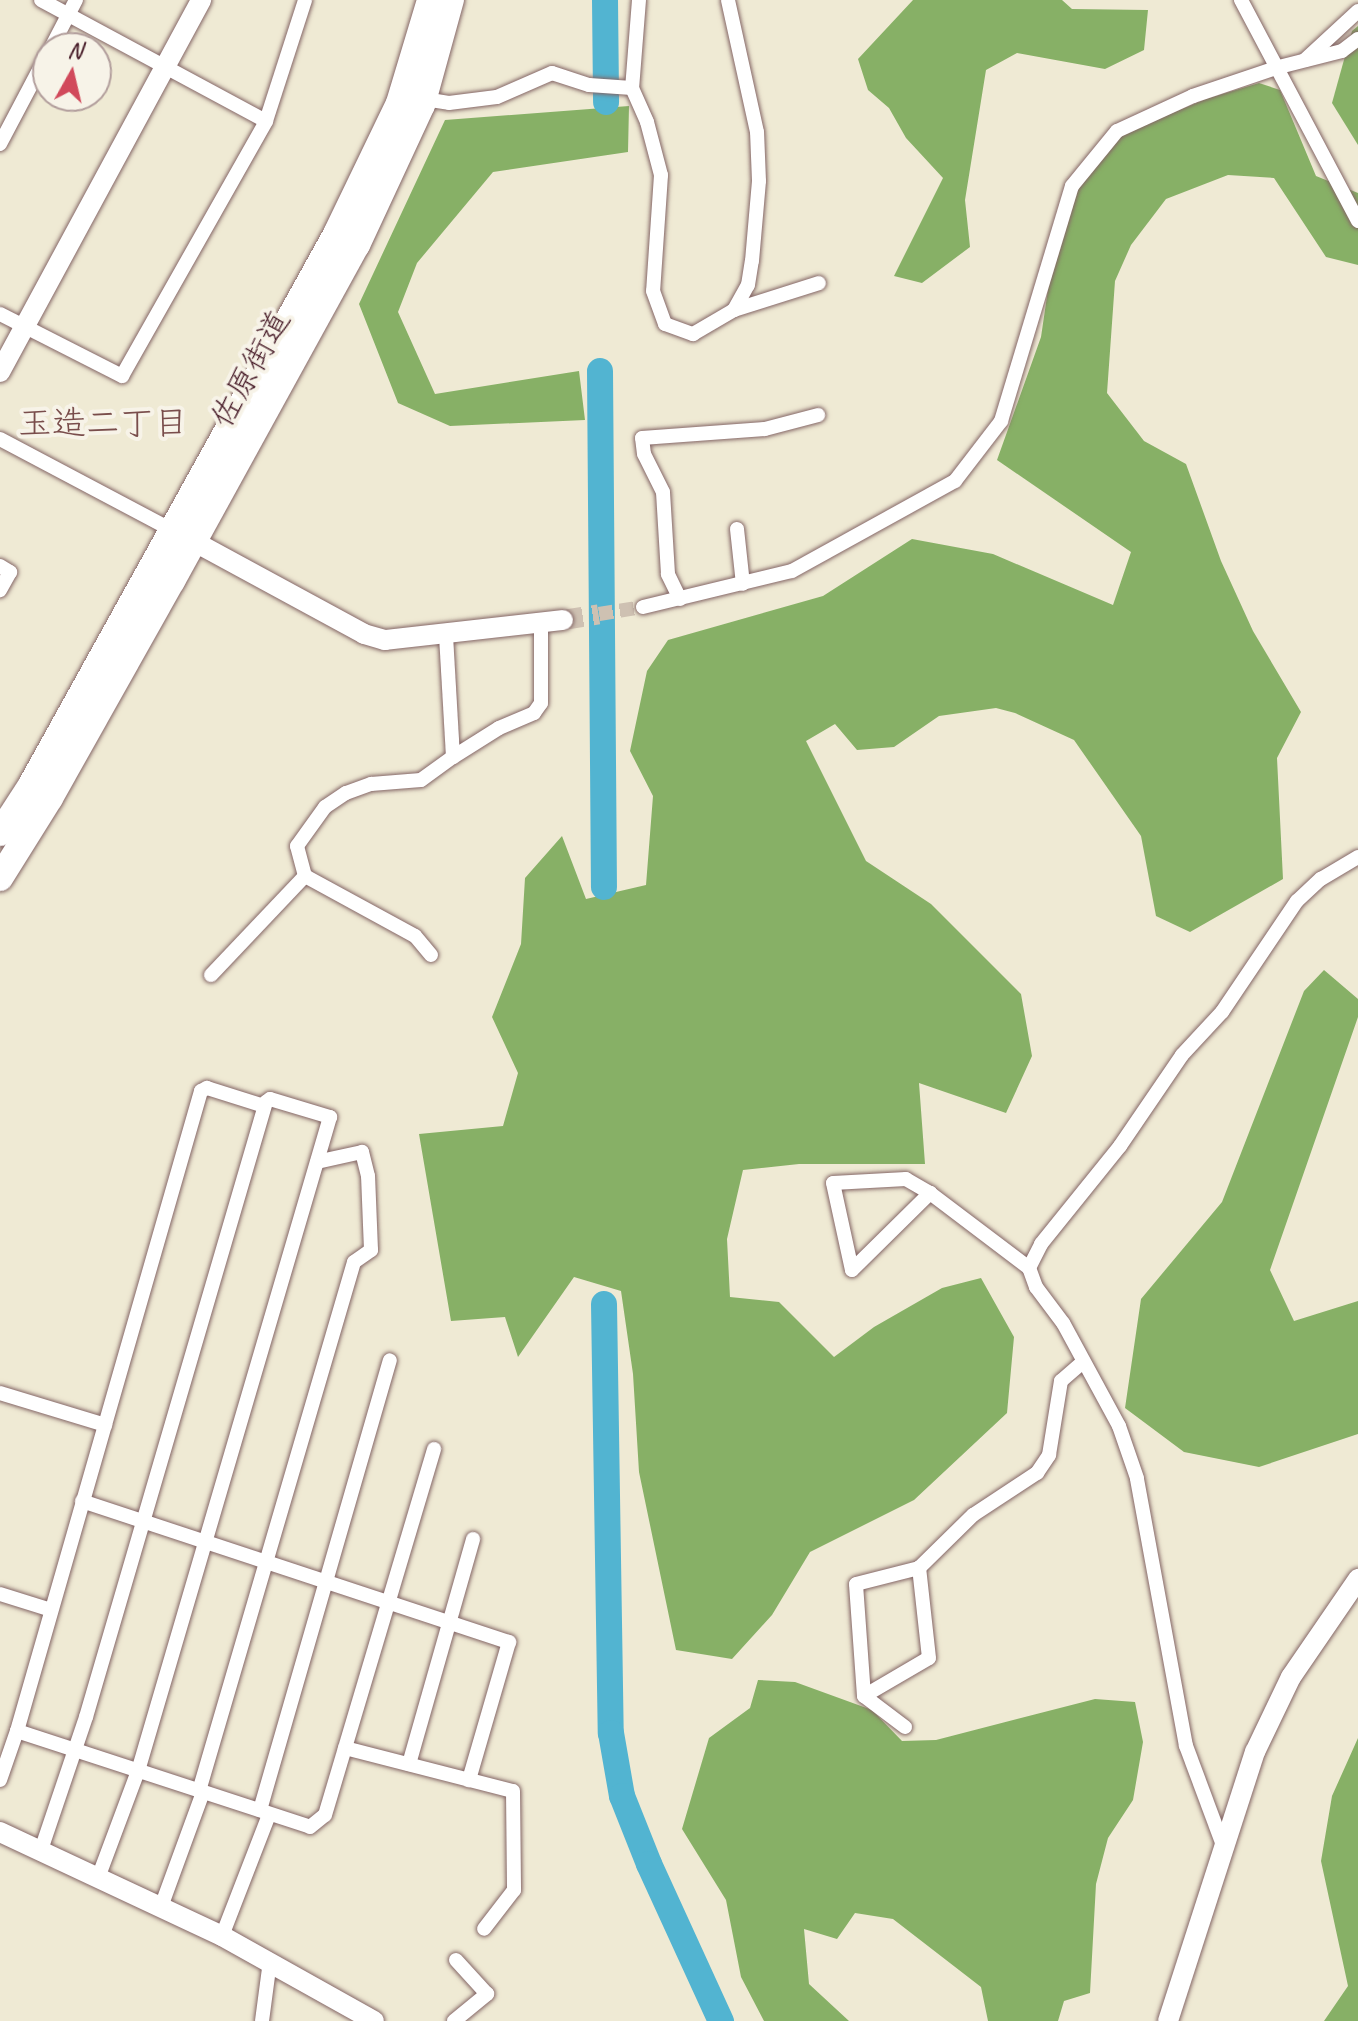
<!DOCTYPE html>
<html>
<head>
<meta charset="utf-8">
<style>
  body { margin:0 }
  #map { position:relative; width:1358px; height:2021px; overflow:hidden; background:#efead4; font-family:Caveat,"Klee One",sans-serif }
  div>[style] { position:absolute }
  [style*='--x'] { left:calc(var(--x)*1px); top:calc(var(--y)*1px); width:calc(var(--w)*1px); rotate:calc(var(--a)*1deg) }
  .forest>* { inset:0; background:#87b066 }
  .river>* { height:26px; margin:-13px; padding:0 13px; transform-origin:13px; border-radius:13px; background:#52b4d1 }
  .street-tunnel>* { height:14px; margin-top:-7px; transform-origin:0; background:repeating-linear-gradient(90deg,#cec1b2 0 14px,transparent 0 21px) }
  .secondary-tunnel>* { height:20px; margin-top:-10px; transform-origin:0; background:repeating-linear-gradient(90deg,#cec1b2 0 20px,transparent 0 30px) }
  .roads { filter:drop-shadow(0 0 2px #846666) drop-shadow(0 0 2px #846666) }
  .street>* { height:14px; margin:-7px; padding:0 7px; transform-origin:7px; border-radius:7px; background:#fff }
  .secondary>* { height:20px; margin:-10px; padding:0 10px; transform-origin:10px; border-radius:10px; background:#fff }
  .highway>* { height:26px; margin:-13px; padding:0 13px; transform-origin:13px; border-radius:13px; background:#fff }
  span { translate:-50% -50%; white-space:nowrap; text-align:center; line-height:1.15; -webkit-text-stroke:8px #f7f3e8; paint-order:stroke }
  .street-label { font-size:32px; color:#4a1f2b }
  .neighbourhood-label { font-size:34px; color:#794d4b }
  .north { position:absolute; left:32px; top:32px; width:80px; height:80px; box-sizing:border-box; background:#f7f3e8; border:2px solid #b29e9c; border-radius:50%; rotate:8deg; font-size:22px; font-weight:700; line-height:32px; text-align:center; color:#4a1f2b }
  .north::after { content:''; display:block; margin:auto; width:28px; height:36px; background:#d1495b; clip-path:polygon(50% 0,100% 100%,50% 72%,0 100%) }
</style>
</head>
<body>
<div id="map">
  <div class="forest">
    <i style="clip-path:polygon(913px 0,1062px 0,1072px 9px,1148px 10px,1144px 50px,1105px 69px,1017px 53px,986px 70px,965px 200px,970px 247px,922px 283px,894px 276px,943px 178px,906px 138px,889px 108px,868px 90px,858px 59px)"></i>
    <i style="clip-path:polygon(1358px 26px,1358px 145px,1332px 103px,1352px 31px)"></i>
    <i style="clip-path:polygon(1259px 83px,1280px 90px,1316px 176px,1358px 193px,1358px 265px,1326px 257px,1274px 178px,1228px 175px,1166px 199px,1131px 245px,1115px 281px,1107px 393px,1144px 441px,1186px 464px,1221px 561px,1253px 631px,1301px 712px,1277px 758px,1283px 879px,1190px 932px,1156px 916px,1141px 836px,1074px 740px,1015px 713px,996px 708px,939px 716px,894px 747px,857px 750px,835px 724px,806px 741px,866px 861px,931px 904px,1021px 994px,1032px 1056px,1006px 1113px,919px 1083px,925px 1164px,799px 1164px,743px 1170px,727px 1239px,730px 1297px,779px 1302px,834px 1357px,874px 1327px,942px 1288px,981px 1278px,1014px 1337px,1007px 1413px,914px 1500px,810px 1552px,772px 1615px,732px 1659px,676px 1650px,639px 1472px,633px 1374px,621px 1291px,574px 1277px,518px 1357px,505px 1317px,451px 1321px,419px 1134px,503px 1126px,518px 1073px,492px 1017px,521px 944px,525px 878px,562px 836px,586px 899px,646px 885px,653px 796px,630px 751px,647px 671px,668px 640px,823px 596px,912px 539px,993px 554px,1113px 605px,1131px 552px,997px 460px,1041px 337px,1055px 242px,1078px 186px,1119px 135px,1206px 99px)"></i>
    <i style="clip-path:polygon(629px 106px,628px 152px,493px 172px,417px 263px,398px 312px,435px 394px,579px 371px,585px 420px,450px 426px,398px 403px,359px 304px,445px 120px)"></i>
    <i style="clip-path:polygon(1324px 970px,1358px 999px,1358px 1017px,1270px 1270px,1294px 1321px,1358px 1301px,1358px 1434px,1259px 1467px,1184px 1452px,1125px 1408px,1141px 1299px,1222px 1202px,1304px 991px)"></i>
    <i style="clip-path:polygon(758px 1680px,795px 1682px,872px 1710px,902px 1741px,936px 1740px,1095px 1699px,1135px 1702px,1143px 1742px,1133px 1800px,1108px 1838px,1096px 1884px,1090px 1993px,1064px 2001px,1058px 2021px,988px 2021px,981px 1987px,893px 1919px,855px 1913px,837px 1939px,804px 1929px,809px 1984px,849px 2021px,764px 2021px,741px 1977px,726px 1900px,682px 1829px,709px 1738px,750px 1708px)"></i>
    <i style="clip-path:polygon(1358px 1738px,1358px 2021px,1324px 2021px,1348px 1986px,1321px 1861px,1332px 1796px)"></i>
  </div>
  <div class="river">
    <i style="--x:605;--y:0;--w:102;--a:89.4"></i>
    <i style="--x:600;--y:371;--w:516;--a:89.56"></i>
    <i style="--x:604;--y:1304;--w:429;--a:89.1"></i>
    <i style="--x:611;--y:1733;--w:64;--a:80.1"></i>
    <i style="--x:622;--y:1796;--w:73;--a:68.3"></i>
    <i style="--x:649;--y:1864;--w:173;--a:65.4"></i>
  </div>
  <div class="street-tunnel">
    <i style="--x:599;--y:614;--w:45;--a:-9"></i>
  </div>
  <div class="secondary-tunnel">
    <i style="--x:563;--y:620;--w:36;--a:-9"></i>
  </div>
  <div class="roads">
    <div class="street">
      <i style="--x:41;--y:0;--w:255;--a:28.3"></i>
      <i style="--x:639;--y:0;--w:88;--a:94.5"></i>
      <i style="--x:632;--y:88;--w:37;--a:66"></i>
      <i style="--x:647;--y:122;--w:55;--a:75.2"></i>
      <i style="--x:661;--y:175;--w:116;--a:93.9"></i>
      <i style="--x:653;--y:291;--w:35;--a:70"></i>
      <i style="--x:665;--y:324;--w:30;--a:20"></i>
      <i style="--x:693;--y:334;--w:48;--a:-30.3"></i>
      <i style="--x:734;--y:310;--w:29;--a:-61"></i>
      <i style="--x:748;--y:285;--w:24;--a:-81"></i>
      <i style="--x:752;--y:261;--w:80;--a:-85"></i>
      <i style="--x:759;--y:181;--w:49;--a:-92.3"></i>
      <i style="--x:757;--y:132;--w:135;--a:-102.4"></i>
      <i style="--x:1241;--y:0;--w:250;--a:62.1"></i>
      <i style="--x:51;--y:48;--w:54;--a:-62.5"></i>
      <i style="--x:1305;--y:60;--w:72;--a:-42.8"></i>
      <i style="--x:424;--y:99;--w:25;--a:9"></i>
      <i style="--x:449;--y:103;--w:48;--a:-7.1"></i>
      <i style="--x:497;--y:97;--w:60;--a:-23.6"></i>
      <i style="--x:552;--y:73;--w:39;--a:18"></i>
      <i style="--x:589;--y:85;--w:43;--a:4"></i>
      <i style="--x:0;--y:144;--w:103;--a:-62.2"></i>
      <i style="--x:734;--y:310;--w:89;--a:-17.6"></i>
      <i style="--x:0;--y:314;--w:137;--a:26.9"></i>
      <i style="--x:122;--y:376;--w:293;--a:-60.5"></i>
      <i style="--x:266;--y:121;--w:127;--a:-72.1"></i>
      <i style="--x:0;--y:439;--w:195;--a:27.9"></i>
      <i style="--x:737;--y:529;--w:55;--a:83.8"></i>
      <i style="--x:0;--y:566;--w:12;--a:31"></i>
      <i style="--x:10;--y:572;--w:21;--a:119"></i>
      <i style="--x:680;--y:599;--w:28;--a:-116"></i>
      <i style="--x:668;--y:574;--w:82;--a:-93.5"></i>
      <i style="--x:663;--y:492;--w:42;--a:-116.6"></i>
      <i style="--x:644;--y:454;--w:16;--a:-97"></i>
      <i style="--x:642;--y:438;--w:123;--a:-4.2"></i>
      <i style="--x:765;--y:429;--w:55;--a:-14.8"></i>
      <i style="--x:643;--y:607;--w:153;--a:-13.6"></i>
      <i style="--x:792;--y:571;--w:186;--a:-28.9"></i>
      <i style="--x:955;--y:481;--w:76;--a:-52.5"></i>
      <i style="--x:1001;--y:421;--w:245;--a:-73.2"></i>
      <i style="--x:1072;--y:186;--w:71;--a:-50.7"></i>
      <i style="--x:1117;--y:131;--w:84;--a:-24.7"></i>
      <i style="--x:1193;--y:96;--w:91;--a:-18.6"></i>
      <i style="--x:1279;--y:67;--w:65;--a:-14.3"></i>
      <i style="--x:1342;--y:51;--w:20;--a:-37"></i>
      <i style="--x:453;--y:757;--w:54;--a:-32.2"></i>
      <i style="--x:499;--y:728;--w:38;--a:-23"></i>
      <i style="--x:534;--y:713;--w:12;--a:-55"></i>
      <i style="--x:541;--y:703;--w:80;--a:-90"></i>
      <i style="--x:431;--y:955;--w:25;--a:-130"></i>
      <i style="--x:415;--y:936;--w:125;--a:-151.4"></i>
      <i style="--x:305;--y:876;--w:31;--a:-105"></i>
      <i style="--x:297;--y:846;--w:48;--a:-54.3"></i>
      <i style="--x:325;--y:807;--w:25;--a:-34"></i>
      <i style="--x:346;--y:793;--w:27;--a:-20"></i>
      <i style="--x:371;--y:784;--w:50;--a:-4.6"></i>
      <i style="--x:421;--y:780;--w:39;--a:-36"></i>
      <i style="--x:453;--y:757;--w:122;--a:-93.3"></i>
      <i style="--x:211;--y:975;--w:137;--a:-46.5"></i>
      <i style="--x:930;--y:1193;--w:28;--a:-150"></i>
      <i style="--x:906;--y:1179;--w:73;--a:176.9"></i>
      <i style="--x:833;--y:1183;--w:89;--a:77.7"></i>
      <i style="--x:852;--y:1270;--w:110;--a:-44.6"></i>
      <i style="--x:930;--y:1193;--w:124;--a:37.1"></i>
      <i style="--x:0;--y:1393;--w:110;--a:16.9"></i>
      <i style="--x:82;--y:1501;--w:450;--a:18.3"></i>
      <i style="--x:509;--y:1642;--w:144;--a:106.2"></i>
      <i style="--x:0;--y:1594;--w:53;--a:17.4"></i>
      <i style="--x:864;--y:1696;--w:75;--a:-30.3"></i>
      <i style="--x:929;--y:1658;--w:91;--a:-96.3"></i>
      <i style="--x:905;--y:1727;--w:51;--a:-142.9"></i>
      <i style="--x:864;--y:1696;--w:112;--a:-94.1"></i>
      <i style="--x:856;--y:1584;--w:65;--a:-14.3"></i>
      <i style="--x:919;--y:1568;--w:76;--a:-44.5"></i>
      <i style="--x:973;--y:1515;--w:77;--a:-33.3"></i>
      <i style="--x:1037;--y:1473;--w:22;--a:-56"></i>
      <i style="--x:1049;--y:1455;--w:75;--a:-80.8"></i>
      <i style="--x:1061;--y:1381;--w:29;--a:-41"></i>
      <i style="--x:17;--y:1731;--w:308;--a:18.1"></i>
      <i style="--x:310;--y:1827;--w:19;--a:-39"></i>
      <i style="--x:325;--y:1815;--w:382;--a:-73.4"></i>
      <i style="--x:345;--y:1748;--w:173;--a:14.4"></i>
      <i style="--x:513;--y:1791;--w:99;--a:89.4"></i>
      <i style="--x:514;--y:1890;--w:49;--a:127.6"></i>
      <i style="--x:409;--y:1764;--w:234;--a:-74.1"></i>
      <i style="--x:0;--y:1780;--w:52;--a:-70.9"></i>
      <i style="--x:17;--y:1731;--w:666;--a:-73.96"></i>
      <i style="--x:201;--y:1091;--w:7;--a:-27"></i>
      <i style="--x:207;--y:1088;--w:60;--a:17.5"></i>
      <i style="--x:199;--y:1791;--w:551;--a:-73.67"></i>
      <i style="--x:354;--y:1262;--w:21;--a:-35"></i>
      <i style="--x:371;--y:1250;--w:74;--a:-92.3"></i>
      <i style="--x:368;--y:1176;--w:25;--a:-104"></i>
      <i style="--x:362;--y:1152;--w:46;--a:167.5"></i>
      <i style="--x:260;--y:1810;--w:468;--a:-73.9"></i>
      <i style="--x:1224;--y:1848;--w:109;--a:-110.4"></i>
      <i style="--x:1186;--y:1746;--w:272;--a:-100.4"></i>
      <i style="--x:1137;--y:1478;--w:55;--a:-109.1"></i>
      <i style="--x:1119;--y:1426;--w:117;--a:-118.5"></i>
      <i style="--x:1063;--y:1323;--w:45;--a:-126.9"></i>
      <i style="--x:1036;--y:1287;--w:20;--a:-110"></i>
      <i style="--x:1029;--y:1268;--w:27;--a:-63"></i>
      <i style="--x:1041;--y:1244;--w:126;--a:-51.1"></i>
      <i style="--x:1120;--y:1146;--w:110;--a:-55.7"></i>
      <i style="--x:1182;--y:1055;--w:59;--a:-47.1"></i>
      <i style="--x:1222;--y:1012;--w:134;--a:-56"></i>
      <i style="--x:1297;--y:901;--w:33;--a:-43"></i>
      <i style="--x:1321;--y:879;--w:43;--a:-30.7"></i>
      <i style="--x:41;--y:1850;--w:140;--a:-71.3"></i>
      <i style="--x:86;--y:1717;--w:641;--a:-73.69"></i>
      <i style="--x:266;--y:1102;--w:5;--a:-37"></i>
      <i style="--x:270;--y:1099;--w:63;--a:16.7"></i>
      <i style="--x:330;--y:1117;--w:682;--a:106.36"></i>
      <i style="--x:138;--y:1771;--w:114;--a:110.5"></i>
      <i style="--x:161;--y:1907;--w:122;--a:-69.9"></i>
      <i style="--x:222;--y:1936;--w:130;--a:-68.8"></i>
      <i style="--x:262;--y:2021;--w:61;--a:-82.4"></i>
      <i style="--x:454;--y:2021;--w:43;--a:-39.3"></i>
      <i style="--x:487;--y:1994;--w:46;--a:-132.4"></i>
    </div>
    <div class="secondary">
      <i style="--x:0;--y:372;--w:423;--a:-61.6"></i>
      <i style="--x:182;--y:535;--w:207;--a:28.5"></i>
      <i style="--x:364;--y:634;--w:22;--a:16"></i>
      <i style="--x:385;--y:640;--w:179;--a:-6.4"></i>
      <i style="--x:0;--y:1832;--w:245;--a:25.1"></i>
      <i style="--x:222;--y:1936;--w:174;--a:29.2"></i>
      <i style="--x:1168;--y:2021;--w:283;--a:-72.1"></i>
      <i style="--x:1255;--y:1752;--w:83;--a:-64.4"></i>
      <i style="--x:1291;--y:1677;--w:119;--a:-55.6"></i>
    </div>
    <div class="highway">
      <i style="--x:0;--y:833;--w:57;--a:-57.1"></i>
      <i style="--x:31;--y:785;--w:630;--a:-61.03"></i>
      <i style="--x:336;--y:234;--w:145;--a:-64.3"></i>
      <i style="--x:399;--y:103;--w:108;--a:-73.2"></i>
      <i style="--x:0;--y:878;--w:94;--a:-58"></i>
      <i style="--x:50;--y:798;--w:249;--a:-60.7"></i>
      <i style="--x:172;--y:581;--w:384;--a:-61.2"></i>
      <i style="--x:357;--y:245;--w:154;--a:-65.1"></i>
      <i style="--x:422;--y:105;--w:109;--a:-74.6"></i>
    </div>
  </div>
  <div class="street-label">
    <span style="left:251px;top:369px;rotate:-61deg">佐原街道</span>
  </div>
  <div class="neighbourhood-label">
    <span style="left:103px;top:423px">玉造二丁目</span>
  </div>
  <div class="north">N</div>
</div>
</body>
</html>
